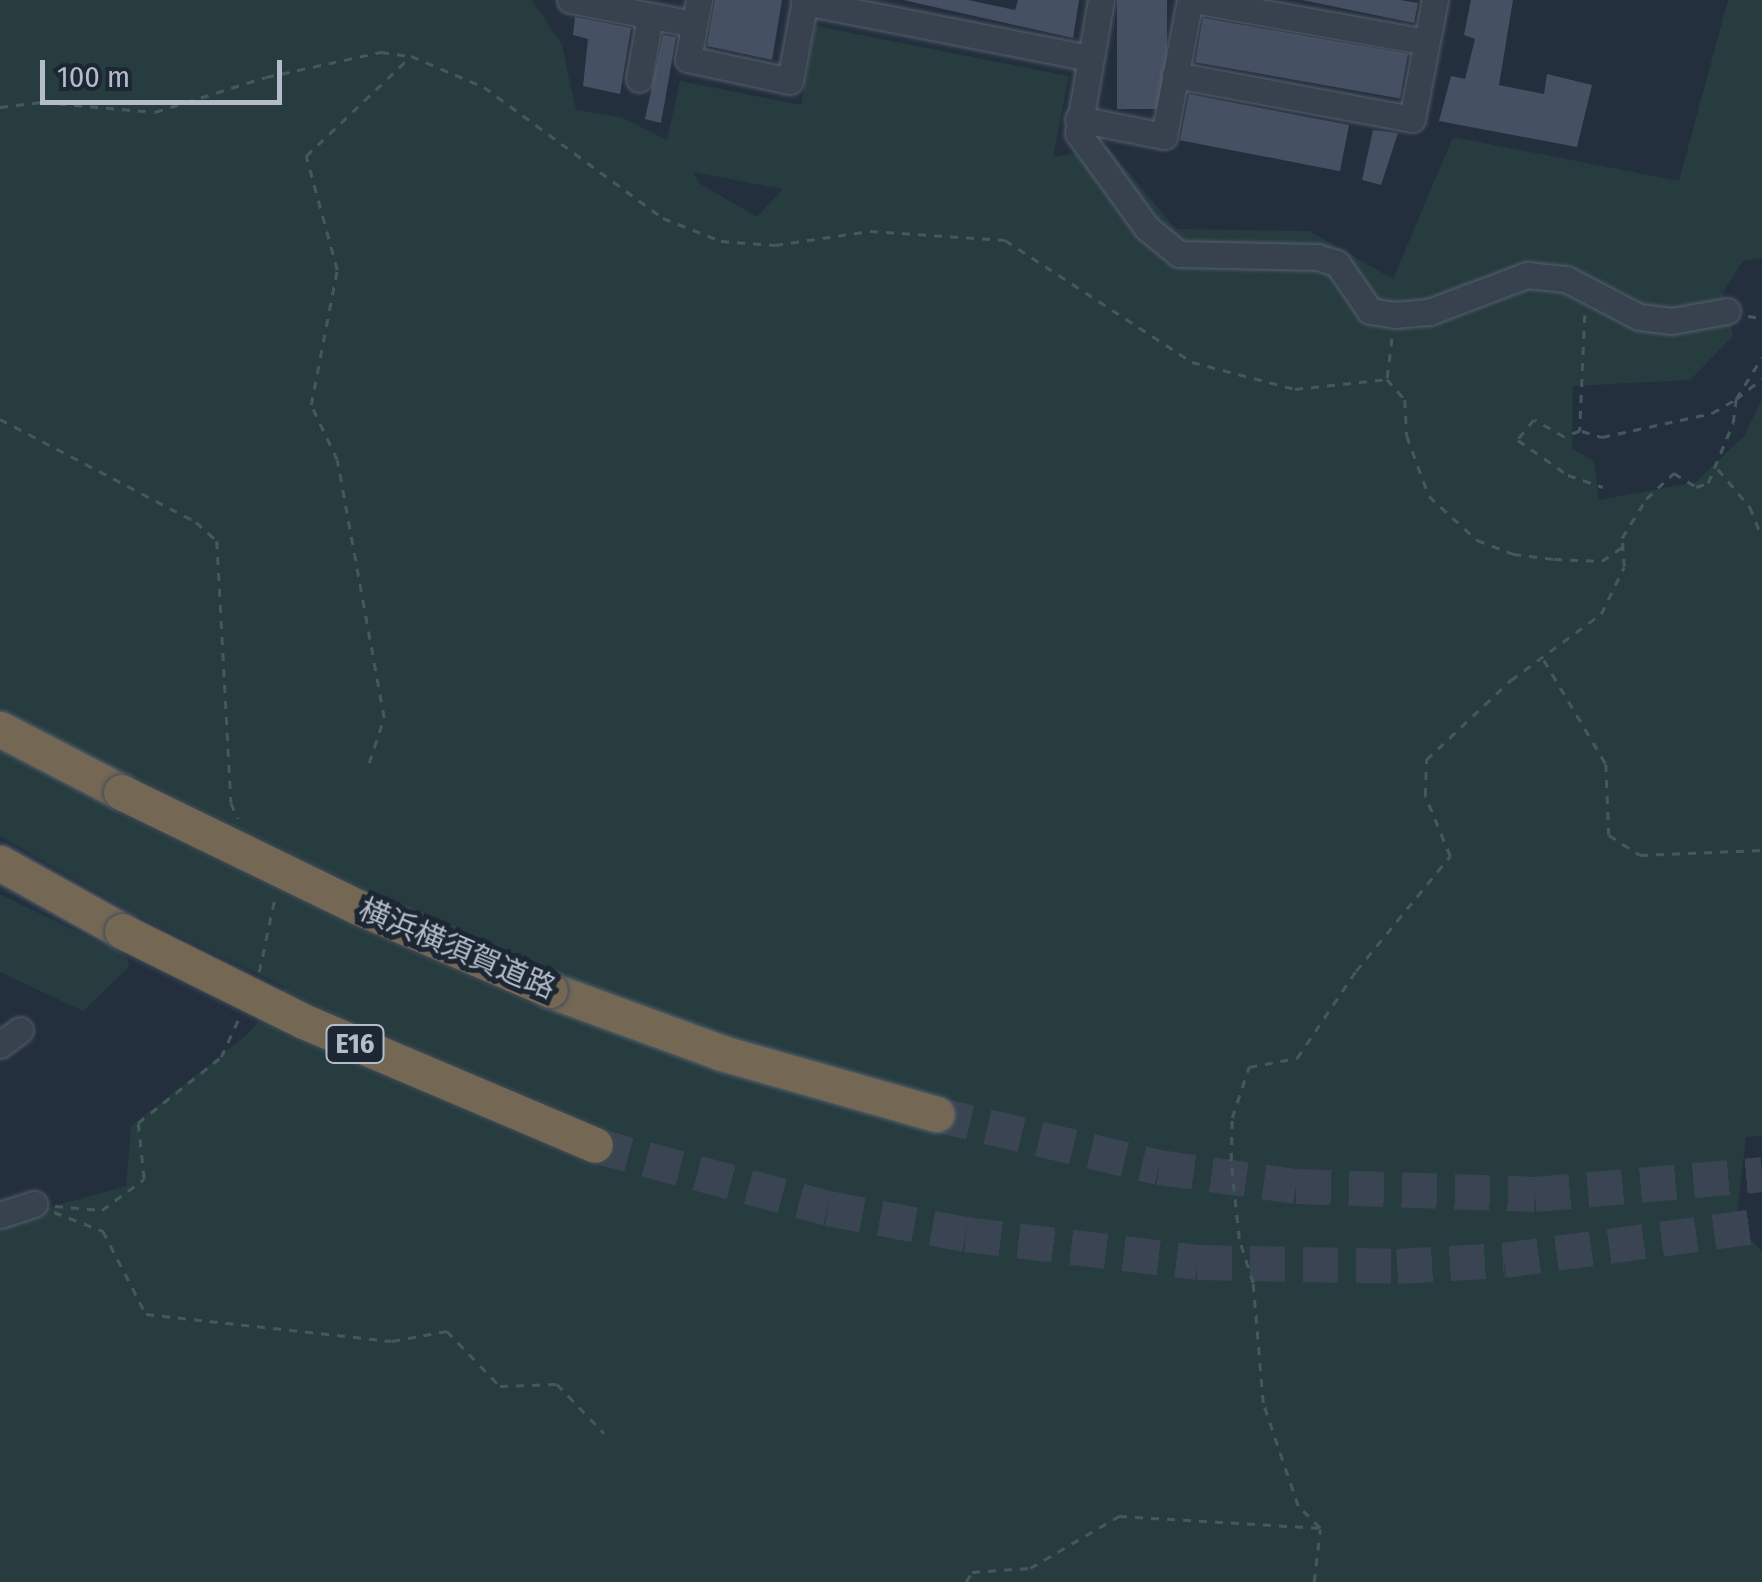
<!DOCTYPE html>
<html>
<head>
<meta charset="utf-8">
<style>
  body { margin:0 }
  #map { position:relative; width:1762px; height:1582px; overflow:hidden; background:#242f3e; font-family:"Fira Sans Condensed","Noto Sans JP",sans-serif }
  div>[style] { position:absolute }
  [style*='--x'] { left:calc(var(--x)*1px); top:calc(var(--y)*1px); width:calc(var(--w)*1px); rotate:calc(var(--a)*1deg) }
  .green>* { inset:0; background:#263c3f }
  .building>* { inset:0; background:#455162; transform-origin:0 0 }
  .highway-tunnel>* { height:35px; margin-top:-17.5px; transform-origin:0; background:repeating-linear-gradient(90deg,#3a4453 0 35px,transparent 0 53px) }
  .path>* { height:2.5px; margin-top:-1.25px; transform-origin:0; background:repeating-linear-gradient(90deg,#44595c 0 8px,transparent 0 16px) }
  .roads { filter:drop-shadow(0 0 2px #565f6c) drop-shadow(0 0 2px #565f6c) }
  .minor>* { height:25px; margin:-12.5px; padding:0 12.5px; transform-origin:12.5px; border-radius:12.5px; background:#38414e }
  .highway>* { height:35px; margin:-17.5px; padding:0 17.5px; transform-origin:17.5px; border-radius:17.5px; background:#746855 }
  .bridges { filter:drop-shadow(0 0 2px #434c59) drop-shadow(0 0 2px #434c59) }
  .highway-bridge>* { height:35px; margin:-17.5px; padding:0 17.5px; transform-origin:17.5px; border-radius:17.5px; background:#746855 }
  span { translate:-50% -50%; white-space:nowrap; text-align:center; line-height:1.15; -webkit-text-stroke:10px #1d2633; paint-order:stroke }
  .shield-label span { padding:2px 8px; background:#1d2633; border:2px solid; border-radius:8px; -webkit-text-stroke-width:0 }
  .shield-label { font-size:28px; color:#b4bcc9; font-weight:700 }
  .street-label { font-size:30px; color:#b4bcc9 }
  .scale { position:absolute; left:40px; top:60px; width:242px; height:45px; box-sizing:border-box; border:5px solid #b4bcc9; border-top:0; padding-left:12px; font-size:30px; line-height:35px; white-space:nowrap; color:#b4bcc9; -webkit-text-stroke:8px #1d2633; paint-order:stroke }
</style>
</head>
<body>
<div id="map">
  <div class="green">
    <i style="clip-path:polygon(evenodd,0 0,532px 0,562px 45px,576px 110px,623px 118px,667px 140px,680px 81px,801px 105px,816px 26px,1069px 76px,1053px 157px,1107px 147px,1176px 229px,1309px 231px,1393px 279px,1453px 137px,1679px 181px,1728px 0,1762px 0,1762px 258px,1743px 261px,1723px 292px,1733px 336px,1690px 380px,1573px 386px,1572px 449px,1594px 461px,1599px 500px,1696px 482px,1744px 436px,1762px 399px,1762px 1136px,1746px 1137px,1736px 1223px,1762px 1252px,1762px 1582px,0 1582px,0 1221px,126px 1186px,131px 1126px,249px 1033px,285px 987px,136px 915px,0 836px,0 0,693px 172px,782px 189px,782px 190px,757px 217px,699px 183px,693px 172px)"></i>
    <i style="clip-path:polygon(0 894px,127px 956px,129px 967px,83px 1011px,0 972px)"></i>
  </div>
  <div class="building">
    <i style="clip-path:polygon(715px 0,782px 0,772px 60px,707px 46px)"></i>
    <i style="clip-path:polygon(903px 0,968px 0,1015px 10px,1018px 0,1079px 0,1073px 38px)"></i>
    <i style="left:1117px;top:0;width:50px;height:109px"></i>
    <i style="clip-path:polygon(1302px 0,1400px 0,1418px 3px,1414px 23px)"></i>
    <i style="clip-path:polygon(1471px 0,1513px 0,1499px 85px,1544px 94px,1547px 74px,1592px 85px,1577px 147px,1439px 121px,1451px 76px,1465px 79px,1475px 39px,1464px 35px)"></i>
    <i style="clip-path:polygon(575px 17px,631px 28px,620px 94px,583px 86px,588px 39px,573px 35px)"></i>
    <i style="left:1203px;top:18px;width:208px;height:45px;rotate:10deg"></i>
    <i style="clip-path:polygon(663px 35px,676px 37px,661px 123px,645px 119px)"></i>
    <i style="left:1189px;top:94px;width:163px;height:47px;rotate:11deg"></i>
    <i style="clip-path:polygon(1373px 130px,1398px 133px,1381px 185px,1362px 180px)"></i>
  </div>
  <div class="highway-tunnel">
    <i style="--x:936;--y:1114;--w:229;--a:13.4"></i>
    <i style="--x:1159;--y:1167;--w:138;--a:7.9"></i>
    <i style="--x:1296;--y:1186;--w:239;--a:1.9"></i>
    <i style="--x:1535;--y:1194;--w:228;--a:-5"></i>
    <i style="--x:595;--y:1145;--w:241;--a:15.1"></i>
    <i style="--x:828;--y:1208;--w:140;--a:10.7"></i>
    <i style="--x:966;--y:1234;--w:233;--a:6.9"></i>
    <i style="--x:1197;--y:1262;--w:200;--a:1.1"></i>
    <i style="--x:1397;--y:1266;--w:107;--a:-3.2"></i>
    <i style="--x:1504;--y:1260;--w:260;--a:-7.7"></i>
  </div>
  <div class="path">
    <i style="--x:0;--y:107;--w:42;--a:-6.8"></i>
    <i style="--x:42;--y:102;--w:113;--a:5.1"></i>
    <i style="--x:155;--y:112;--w:116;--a:-17.5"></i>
    <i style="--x:266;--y:77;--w:118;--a:-12.3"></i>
    <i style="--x:381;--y:52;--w:30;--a:8"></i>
    <i style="--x:411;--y:56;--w:79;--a:23"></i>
    <i style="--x:484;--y:87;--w:222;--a:36.2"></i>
    <i style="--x:663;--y:218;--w:62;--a:21.6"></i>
    <i style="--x:721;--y:241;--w:54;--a:4.2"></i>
    <i style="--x:775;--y:245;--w:96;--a:-8.4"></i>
    <i style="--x:870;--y:231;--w:135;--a:3.8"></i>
    <i style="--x:1005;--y:240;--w:223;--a:33.1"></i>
    <i style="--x:1192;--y:362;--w:106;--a:14.7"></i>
    <i style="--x:1295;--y:389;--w:93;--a:-6.2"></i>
    <i style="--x:1387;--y:379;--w:28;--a:49"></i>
    <i style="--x:1405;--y:400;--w:36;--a:87"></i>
    <i style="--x:1407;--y:436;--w:64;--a:69.9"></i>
    <i style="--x:1429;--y:496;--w:65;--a:42.5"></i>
    <i style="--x:1477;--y:540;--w:39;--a:21"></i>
    <i style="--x:1513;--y:554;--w:41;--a:7"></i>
    <i style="--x:1554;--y:559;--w:48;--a:2.4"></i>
    <i style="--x:1602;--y:561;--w:24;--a:-35"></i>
    <i style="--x:1585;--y:315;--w:116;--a:92.5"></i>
    <i style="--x:1580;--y:431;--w:17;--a:159"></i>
    <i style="--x:1564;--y:437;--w:34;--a:-150"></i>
    <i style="--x:1534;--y:420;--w:26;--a:129"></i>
    <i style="--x:1518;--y:440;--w:61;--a:35"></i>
    <i style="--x:1568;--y:475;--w:37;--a:19"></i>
    <i style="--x:1748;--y:316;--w:14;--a:8"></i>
    <i style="--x:1387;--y:378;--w:42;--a:-83.2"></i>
    <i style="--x:0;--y:419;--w:221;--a:27.7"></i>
    <i style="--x:196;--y:522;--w:28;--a:42"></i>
    <i style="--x:217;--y:541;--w:262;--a:86.9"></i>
    <i style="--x:231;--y:803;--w:17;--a:65"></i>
    <i style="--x:1582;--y:431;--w:21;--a:17"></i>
    <i style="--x:1602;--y:437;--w:113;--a:-12.3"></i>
    <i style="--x:1712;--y:413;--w:28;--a:-30"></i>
    <i style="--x:1736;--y:399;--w:49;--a:-58.2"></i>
    <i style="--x:1718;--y:469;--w:50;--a:49.9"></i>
    <i style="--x:1750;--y:507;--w:31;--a:68"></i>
    <i style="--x:1544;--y:660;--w:121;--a:59.2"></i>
    <i style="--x:1606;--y:764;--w:71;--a:87.6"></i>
    <i style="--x:1609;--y:835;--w:37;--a:33"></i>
    <i style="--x:1640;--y:855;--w:122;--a:-2.3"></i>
    <i style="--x:369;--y:763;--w:47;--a:-71.6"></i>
    <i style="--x:384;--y:718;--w:262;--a:-100.3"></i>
    <i style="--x:337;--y:460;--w:61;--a:-115.3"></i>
    <i style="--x:311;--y:405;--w:137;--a:-79.1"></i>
    <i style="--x:337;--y:270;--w:118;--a:-105.2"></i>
    <i style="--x:306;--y:156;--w:142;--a:-43.6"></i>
    <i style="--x:259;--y:972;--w:77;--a:-78"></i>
    <i style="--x:55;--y:1206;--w:47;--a:4.9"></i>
    <i style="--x:102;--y:1210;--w:52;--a:-36.4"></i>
    <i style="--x:144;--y:1179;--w:56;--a:-96.1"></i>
    <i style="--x:138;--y:1123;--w:106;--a:-38.5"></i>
    <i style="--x:221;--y:1057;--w:41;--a:-65.3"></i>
    <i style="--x:54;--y:1212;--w:53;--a:21.2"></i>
    <i style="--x:103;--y:1231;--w:93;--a:62.6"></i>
    <i style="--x:146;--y:1314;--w:247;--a:6.3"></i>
    <i style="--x:392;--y:1341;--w:56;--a:-10.3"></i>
    <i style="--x:447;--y:1331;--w:76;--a:46.1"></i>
    <i style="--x:500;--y:1386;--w:57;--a:-2"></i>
    <i style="--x:557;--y:1384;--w:68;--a:46.2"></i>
    <i style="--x:1320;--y:1528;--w:31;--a:-135"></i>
    <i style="--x:1298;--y:1506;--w:109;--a:-108.8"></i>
    <i style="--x:1263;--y:1403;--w:120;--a:-94.8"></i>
    <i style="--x:1253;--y:1283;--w:46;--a:-107.7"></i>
    <i style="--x:1239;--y:1239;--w:78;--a:-95.9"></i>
    <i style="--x:1231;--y:1161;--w:43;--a:-88.7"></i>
    <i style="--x:1232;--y:1118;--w:54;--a:-71.6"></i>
    <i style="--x:1249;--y:1067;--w:49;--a:-10.6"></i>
    <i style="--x:1297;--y:1058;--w:105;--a:-55.9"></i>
    <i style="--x:1356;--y:971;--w:149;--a:-50.7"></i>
    <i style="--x:1450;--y:856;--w:65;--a:-112.6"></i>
    <i style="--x:1425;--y:796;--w:36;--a:-88"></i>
    <i style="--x:1426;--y:760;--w:117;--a:-43.3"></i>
    <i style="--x:1511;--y:680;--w:112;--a:-36.3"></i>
    <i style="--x:1601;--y:614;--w:52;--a:-63.9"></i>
    <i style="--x:1624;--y:567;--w:29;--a:-94"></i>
    <i style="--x:1622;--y:538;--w:46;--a:-58.4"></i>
    <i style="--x:1646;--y:499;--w:38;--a:-43"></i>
    <i style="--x:1674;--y:473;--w:26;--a:32"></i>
    <i style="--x:1696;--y:487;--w:13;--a:-18"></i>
    <i style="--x:1708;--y:483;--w:65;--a:-67.4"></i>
    <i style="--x:1733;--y:423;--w:24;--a:-83"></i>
    <i style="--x:1736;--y:399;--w:33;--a:-38"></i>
    <i style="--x:966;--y:1582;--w:12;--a:-59"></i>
    <i style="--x:972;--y:1572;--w:58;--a:-3.9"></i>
    <i style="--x:1030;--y:1568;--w:103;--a:-30.3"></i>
    <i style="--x:1119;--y:1516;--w:200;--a:3.4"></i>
    <i style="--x:1314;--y:1582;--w:53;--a:-83.5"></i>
  </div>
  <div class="roads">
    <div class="minor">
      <i style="--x:570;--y:0;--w:126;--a:11"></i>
      <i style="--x:699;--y:0;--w:60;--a:100.6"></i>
      <i style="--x:688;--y:59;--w:104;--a:12.2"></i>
      <i style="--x:790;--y:81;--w:82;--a:-79.5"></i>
      <i style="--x:1101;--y:0;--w:135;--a:99.8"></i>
      <i style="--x:1078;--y:133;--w:117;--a:54"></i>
      <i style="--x:1147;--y:228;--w:41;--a:39.1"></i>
      <i style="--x:1179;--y:254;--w:138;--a:1.2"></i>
      <i style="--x:1317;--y:257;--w:21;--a:17"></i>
      <i style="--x:1337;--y:263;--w:58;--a:55.5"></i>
      <i style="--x:1370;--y:311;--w:24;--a:9"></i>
      <i style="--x:1394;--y:315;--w:35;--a:-5"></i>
      <i style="--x:1429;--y:312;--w:105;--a:-20.7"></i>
      <i style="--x:1527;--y:275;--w:39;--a:6"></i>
      <i style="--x:1566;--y:279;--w:82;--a:27.5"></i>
      <i style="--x:1639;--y:317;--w:33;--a:7"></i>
      <i style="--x:1672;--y:321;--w:56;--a:-10.3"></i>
      <i style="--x:1193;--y:0;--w:237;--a:10.2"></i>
      <i style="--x:804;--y:2;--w:290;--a:11.1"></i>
      <i style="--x:1175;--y:75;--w:241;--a:10.5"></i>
      <i style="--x:1412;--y:119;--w:121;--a:-79.1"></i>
      <i style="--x:639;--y:79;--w:64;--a:-80.1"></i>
      <i style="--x:1078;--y:119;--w:88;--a:11.2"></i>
      <i style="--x:1164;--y:136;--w:138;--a:-79.2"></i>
      <i style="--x:0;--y:1045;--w:25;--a:-37"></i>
      <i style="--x:0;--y:1215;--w:36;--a:-18"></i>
    </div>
    <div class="highway">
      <i style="--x:0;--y:729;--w:136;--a:27.5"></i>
      <i style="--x:0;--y:863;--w:140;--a:29.1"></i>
      <i style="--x:550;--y:990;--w:183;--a:20.1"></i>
      <i style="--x:722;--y:1053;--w:223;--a:15.9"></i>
    </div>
  </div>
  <div class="bridges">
    <div class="highway-bridge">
      <i style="--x:121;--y:792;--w:263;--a:25.9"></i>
      <i style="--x:358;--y:907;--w:209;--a:23.4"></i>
      <i style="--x:122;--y:931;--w:202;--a:26.4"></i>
      <i style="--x:303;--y:1021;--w:317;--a:23"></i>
    </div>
  </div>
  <div class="shield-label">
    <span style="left:355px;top:1044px">E16</span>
  </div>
  <div class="street-label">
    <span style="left:457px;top:949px;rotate:23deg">横浜横須賀道路</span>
  </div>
  <div class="scale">100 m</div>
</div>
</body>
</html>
